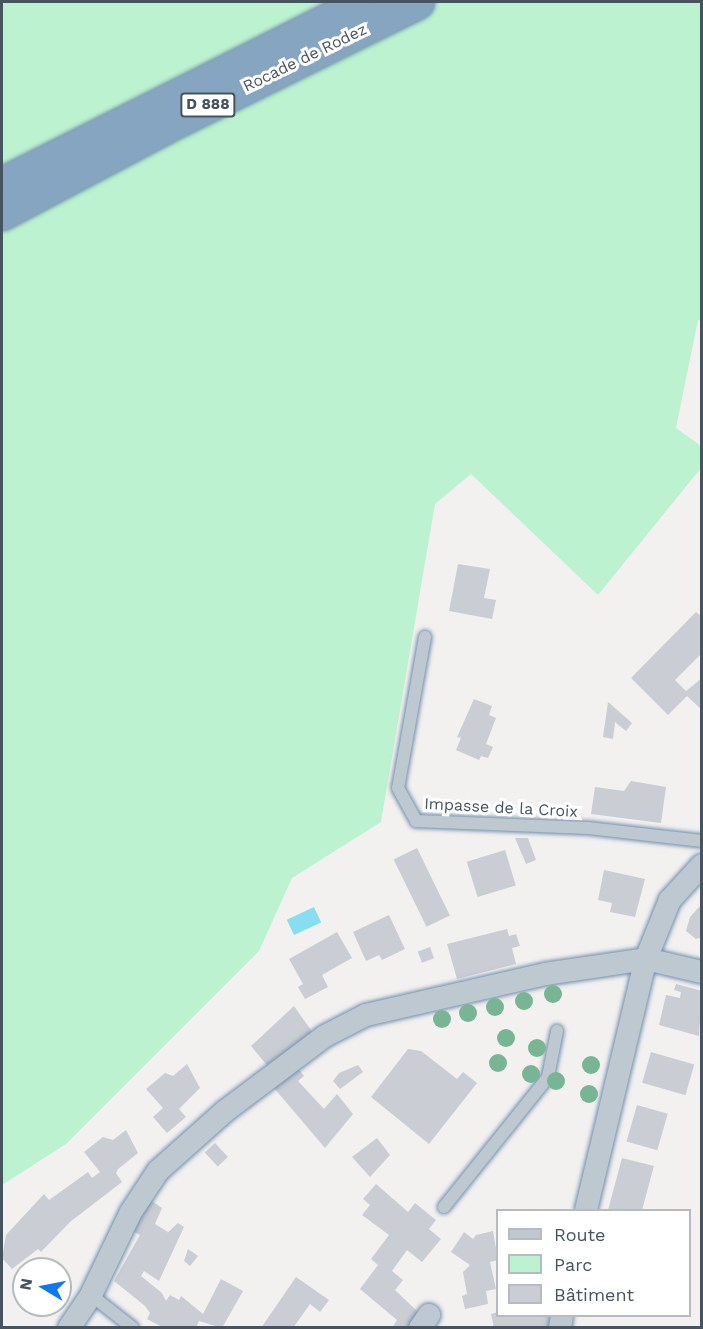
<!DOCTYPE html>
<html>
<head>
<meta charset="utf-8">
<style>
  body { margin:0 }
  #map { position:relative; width:703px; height:1329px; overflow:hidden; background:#f3f0f0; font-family:"Work Sans",sans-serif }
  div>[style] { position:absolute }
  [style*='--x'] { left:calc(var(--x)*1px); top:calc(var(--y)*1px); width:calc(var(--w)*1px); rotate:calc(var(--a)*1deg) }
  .green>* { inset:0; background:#bdf2d0 }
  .water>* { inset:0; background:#88def1; transform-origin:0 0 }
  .building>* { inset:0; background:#cacdd3; transform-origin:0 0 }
  .roads { filter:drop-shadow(0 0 2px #7190ad) drop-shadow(0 0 2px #7190ad) }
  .lane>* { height:12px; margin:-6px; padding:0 6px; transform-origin:6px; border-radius:6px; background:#bdc8d0 }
  .street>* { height:22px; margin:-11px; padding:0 11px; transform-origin:11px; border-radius:11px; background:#bdc8d0 }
  .highway>* { height:33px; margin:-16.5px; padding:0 16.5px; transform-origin:16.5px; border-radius:16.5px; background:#86a5c1 }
  .trees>* { width:18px; height:18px; margin:-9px; border-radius:50%; background:#78b594 }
  span { translate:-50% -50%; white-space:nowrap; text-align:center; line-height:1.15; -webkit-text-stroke:6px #fff; paint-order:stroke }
  .shield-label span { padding:2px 4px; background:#fff; border:2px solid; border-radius:4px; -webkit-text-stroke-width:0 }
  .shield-label { font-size:15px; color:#47545f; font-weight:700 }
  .street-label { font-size:16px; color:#47545f }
  .frame { position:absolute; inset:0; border:3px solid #47545f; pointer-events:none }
  .legend { position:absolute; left:496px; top:1209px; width:195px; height:108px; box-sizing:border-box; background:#fff; border:2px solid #b5bbbf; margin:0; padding:8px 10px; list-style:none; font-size:18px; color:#47545f }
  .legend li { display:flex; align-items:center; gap:12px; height:30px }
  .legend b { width:30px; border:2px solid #b5bbbf }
  .north { position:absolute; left:12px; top:1257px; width:60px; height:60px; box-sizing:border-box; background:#fff; border:2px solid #b5bbbf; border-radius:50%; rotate:280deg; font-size:16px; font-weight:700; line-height:24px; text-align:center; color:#47545f }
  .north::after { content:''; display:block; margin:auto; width:21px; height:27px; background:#1078ed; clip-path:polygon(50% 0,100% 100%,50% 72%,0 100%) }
</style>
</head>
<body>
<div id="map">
  <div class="green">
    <i style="clip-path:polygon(2px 2px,701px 2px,701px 321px,698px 320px,676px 428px,701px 446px,701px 468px,598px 595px,471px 474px,435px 504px,381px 822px,292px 878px,259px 951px,66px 1144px,2px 1185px)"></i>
  </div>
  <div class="water">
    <i style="left:314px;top:907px;width:17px;height:30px;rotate:65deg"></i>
  </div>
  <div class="building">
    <i style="clip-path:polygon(458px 564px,490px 569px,484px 598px,496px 600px,492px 619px,449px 611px)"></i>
    <i style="clip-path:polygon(696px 612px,702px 617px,702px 653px,675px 680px,686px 691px,702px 678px,702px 710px,687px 696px,668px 715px,631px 678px)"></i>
    <i style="clip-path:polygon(474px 699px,492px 706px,489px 715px,496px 718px,486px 744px,493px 747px,488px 758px,481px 756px,479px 760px,456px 750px,461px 738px,457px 737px)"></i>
    <i style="clip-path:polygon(608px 702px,632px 723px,626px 731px,615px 722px,613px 739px,603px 737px)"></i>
    <i style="clip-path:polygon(631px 781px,666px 787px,661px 823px,591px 814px,595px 787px,624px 791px)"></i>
    <i style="clip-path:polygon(515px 838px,528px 838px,536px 860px,526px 864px)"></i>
    <i style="left:417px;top:848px;width:75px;height:26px;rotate:64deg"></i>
    <i style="left:505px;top:850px;width:37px;height:40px;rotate:73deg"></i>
    <i style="clip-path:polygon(604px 870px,645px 879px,635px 917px,610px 912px,612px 903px,598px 900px)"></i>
    <i style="clip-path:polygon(702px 904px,702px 937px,696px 939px,686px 931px,690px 917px)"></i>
    <i style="clip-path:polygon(389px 915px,405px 949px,382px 960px,379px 955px,366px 961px,353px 932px)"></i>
    <i style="clip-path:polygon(507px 929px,509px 936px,516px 934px,520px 946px,512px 948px,516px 964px,457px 979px,447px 944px)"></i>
    <i style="clip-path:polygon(337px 932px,352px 958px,322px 975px,328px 987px,305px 999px,298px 987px,303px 984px,289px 959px)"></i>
    <i style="left:430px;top:947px;width:12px;height:13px;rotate:70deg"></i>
    <i style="clip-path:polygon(676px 984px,702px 991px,699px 1036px,659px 1025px,666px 995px,680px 998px,681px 992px,674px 990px)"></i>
    <i style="clip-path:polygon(294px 1006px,313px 1033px,270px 1069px,251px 1046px)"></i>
    <i style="clip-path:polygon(408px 1049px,421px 1051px,457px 1079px,463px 1072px,477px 1083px,429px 1144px,371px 1097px)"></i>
    <i style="left:651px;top:1052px;width:45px;height:32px;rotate:16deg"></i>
    <i style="clip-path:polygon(187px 1064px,200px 1088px,179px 1109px,186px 1117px,167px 1133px,153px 1117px,163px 1108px,146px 1089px,165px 1073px,173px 1076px)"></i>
    <i style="clip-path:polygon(358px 1065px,363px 1072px,340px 1089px,333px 1081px,339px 1073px)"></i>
    <i style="clip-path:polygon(298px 1068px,304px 1076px,298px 1081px,324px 1109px,337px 1094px,353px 1114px,325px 1148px,274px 1088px)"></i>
    <i style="left:637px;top:1105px;width:32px;height:38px;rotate:16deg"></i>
    <i style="clip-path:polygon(126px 1130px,138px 1153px,118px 1169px,116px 1173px,122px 1182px,70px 1222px,41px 1252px,38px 1249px,12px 1269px,2px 1258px,6px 1235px,44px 1194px,49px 1200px,88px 1172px,92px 1178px,100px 1172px,84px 1152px,103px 1137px,113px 1140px)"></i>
    <i style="clip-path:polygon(377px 1138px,390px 1155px,370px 1177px,352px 1157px)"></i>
    <i style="left:215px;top:1143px;width:19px;height:14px;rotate:47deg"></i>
    <i style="clip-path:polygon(622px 1158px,654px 1166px,642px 1210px,608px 1210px)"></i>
    <i style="clip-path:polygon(376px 1184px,408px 1212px,415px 1203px,436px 1220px,429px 1229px,441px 1239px,422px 1262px,407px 1250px,392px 1271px,403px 1280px,395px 1290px,419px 1313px,410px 1328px,392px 1328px,397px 1320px,360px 1289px,378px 1265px,371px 1259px,389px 1235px,362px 1215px,370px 1205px,363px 1199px)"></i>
    <i style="clip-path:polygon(149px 1199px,162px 1208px,155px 1224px,168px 1232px,165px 1235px,178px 1223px,184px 1227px,159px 1281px,144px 1271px,141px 1276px,162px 1293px,166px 1301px,170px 1295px,179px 1300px,181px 1296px,203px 1314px,221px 1279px,243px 1291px,222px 1328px,199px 1321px,196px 1328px,164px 1328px,147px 1319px,150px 1313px,145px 1306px,114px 1281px,140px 1235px,134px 1232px)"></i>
    <i style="clip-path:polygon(493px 1231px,498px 1260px,490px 1262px,496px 1289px,486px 1291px,488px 1304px,465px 1309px,462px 1296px,467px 1294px,463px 1272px,470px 1265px,451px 1252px,464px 1232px,473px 1239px,476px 1235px)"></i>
    <i style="clip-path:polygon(188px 1249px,198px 1256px,190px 1266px,184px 1261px)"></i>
    <i style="clip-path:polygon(296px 1277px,329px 1300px,320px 1312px,310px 1304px,293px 1328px,261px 1328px)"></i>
    <i style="clip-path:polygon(498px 1312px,498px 1316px,555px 1316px,555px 1328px,494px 1328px,491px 1314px)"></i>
  </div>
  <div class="roads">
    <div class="lane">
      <i style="--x:425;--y:637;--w:153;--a:100.1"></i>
      <i style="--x:398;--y:788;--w:38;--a:61"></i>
      <i style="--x:416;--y:821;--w:172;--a:2.3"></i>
      <i style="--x:588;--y:828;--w:115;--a:6.5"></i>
      <i style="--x:444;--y:1207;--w:166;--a:-51.3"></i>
      <i style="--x:548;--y:1077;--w:47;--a:-78.9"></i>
      <i style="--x:91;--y:1295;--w:53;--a:38.2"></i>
    </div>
    <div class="street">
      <i style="--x:586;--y:1210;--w:258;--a:-76.6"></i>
      <i style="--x:646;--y:959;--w:64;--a:-67.9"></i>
      <i style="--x:670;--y:900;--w:47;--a:-47.6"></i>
      <i style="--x:69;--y:1328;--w:40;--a:-56"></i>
      <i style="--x:91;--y:1295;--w:92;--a:-64.3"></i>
      <i style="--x:131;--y:1212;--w:49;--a:-56.6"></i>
      <i style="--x:158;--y:1171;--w:89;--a:-41.8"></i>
      <i style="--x:224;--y:1112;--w:126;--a:-37"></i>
      <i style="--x:325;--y:1036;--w:46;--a:-27.1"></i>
      <i style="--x:366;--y:1015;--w:184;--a:-12.9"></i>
      <i style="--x:545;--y:974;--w:102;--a:-8.4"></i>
      <i style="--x:646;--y:959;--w:57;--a:13.1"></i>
      <i style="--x:420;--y:1328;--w:16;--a:-55"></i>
      <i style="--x:560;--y:1328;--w:12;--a:-81"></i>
    </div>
    <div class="highway">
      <i style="--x:2;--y:184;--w:405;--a:-26.7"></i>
      <i style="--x:2;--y:213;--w:186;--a:-27.9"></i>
      <i style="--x:166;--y:126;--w:280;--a:-26.3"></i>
    </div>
  </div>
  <div class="trees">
    <i style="left:553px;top:994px"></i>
    <i style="left:524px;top:1001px"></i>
    <i style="left:495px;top:1007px"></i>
    <i style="left:468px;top:1013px"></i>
    <i style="left:442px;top:1019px"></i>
    <i style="left:506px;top:1038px"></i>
    <i style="left:537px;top:1048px"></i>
    <i style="left:498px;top:1063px"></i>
    <i style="left:591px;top:1065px"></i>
    <i style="left:531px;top:1074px"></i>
    <i style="left:556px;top:1081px"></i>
    <i style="left:589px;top:1094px"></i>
  </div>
  <div class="shield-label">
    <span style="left:208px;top:105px">D 888</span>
  </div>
  <div class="street-label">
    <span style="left:305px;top:58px;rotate:-26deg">Rocade de Rodez</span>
    <span style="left:501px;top:808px;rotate:3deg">Impasse de la Croix</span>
  </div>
  <div class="frame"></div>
  <ul class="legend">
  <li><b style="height:8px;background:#bdc8d0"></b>Route</li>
  <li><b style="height:16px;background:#bdf2d0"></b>Parc</li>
  <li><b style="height:16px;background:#cacdd3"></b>Bâtiment</li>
  </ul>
  <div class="north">N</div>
</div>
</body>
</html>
